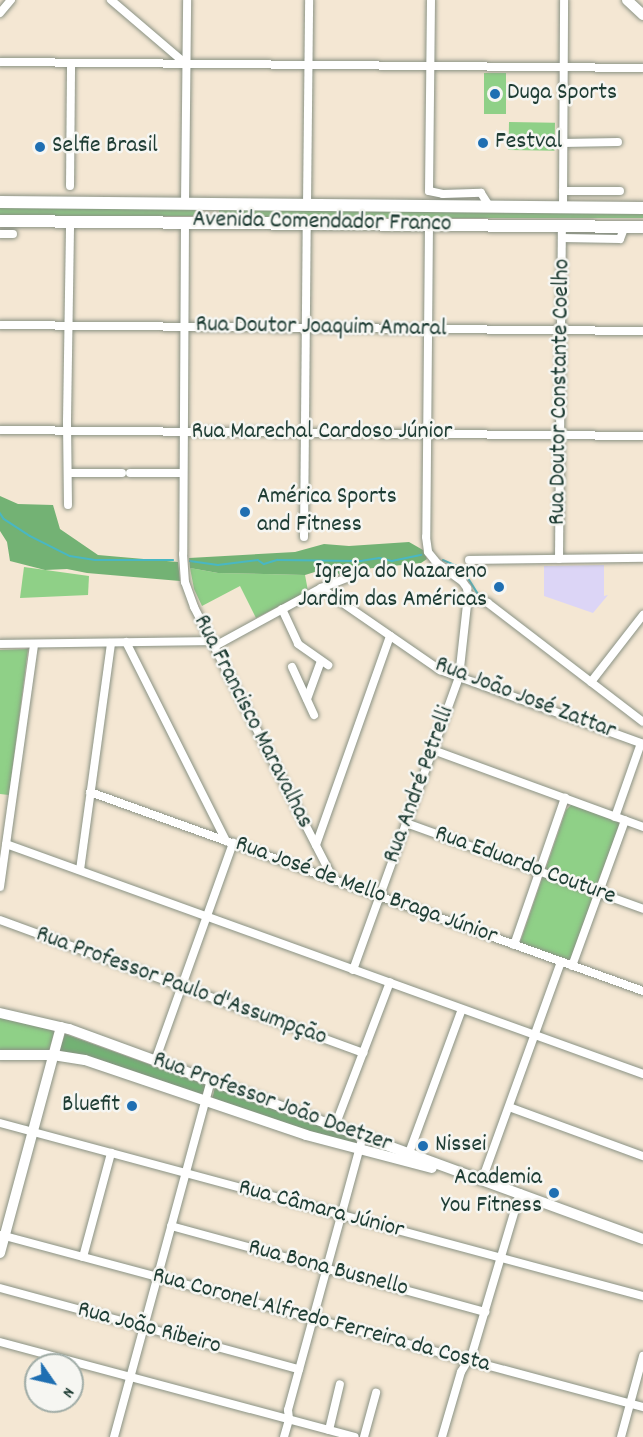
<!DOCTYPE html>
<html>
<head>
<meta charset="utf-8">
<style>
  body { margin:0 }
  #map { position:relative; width:643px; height:1437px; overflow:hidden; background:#f4e7d3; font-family:Dekko,sans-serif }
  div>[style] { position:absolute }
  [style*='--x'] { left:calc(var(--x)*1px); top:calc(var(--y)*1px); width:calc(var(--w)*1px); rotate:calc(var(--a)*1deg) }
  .built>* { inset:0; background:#dcd5f6 }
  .green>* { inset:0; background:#8fd087; transform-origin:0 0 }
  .forest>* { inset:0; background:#73b274 }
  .stream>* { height:1.5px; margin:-0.75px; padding:0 0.75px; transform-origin:0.75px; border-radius:0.75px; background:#49b7c3 }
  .roads { filter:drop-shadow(0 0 2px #8a9284) drop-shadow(0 0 2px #8a9284) }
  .minor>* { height:8px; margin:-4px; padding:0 4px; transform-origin:4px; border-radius:4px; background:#fff }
  .secondary>* { height:10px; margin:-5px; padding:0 5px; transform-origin:5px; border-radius:5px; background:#fff }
  .trunk>* { height:12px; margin:-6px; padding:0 6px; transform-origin:6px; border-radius:6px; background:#fff }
  .dots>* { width:16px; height:16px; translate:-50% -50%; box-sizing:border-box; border:3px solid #f6f6f2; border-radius:50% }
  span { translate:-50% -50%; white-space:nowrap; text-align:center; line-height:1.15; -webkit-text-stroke:5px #f6f6f2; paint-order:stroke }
  .poi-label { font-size:24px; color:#1f3d34 }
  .left { translate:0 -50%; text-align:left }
  .right { translate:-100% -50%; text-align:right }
  .street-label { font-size:24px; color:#1f3d34 }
  .north { position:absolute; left:24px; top:1353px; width:60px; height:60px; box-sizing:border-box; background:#f6f6f2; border:2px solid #a0aca6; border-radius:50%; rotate:124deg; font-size:16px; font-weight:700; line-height:24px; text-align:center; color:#1f3d34 }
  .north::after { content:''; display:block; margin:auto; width:21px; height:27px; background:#1f6fb2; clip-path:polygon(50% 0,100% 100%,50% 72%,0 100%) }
</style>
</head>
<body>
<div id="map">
  <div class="built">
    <i style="clip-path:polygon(604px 565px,604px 596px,608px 595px,593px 613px,544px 596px,544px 566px)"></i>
  </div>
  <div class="green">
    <i style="left:506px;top:73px;width:41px;height:22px;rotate:90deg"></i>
    <i style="left:509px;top:122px;width:46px;height:28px;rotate:1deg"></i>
    <i style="clip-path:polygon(0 206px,195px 208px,196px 210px,193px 216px,0 216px)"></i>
    <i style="left:219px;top:209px;width:424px;height:9px"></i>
    <i style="clip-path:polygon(24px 567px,89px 576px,88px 595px,20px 598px)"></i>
    <i style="clip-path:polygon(190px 568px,218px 573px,305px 575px,308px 591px,256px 618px,240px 586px,202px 606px,194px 589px)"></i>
    <i style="clip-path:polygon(28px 649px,9px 795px,0 794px,0 650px)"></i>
    <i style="clip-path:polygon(572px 804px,618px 822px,620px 825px,596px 887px,548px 871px,546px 868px,566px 810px)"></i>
    <i style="left:543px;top:876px;width:55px;height:71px;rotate:19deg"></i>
    <i style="clip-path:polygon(0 1016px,55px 1029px,49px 1051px,0 1051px)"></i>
  </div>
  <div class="forest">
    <i style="clip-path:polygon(0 496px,18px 504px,53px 505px,60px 529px,98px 555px,178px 562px,180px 581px,87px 573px,67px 569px,45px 570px,10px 561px,7px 542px,0 531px)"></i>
    <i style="clip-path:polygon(409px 542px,423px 550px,427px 559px,421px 563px,364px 569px,341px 576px,331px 567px,305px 575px,218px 573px,190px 568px,189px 558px,295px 552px,324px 544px,349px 546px)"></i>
    <i style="clip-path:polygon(65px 1034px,206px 1085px,202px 1096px,59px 1052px)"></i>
    <i style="clip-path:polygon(215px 1087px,357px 1139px,355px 1146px,212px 1100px)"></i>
  </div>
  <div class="stream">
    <i style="--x:0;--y:513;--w:7;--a:56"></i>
    <i style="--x:4;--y:519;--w:31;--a:33"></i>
    <i style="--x:30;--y:536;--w:45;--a:26.6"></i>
    <i style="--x:70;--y:556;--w:25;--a:9"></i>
    <i style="--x:95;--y:560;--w:78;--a:0"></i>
    <i style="--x:443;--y:560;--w:21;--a:23"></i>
    <i style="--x:462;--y:568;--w:31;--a:58"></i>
    <i style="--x:190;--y:561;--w:28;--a:8"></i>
    <i style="--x:218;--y:565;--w:40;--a:-7.1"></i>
    <i style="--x:258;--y:560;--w:7;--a:34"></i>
    <i style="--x:264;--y:564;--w:14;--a:-17"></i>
    <i style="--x:277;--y:560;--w:84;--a:0.7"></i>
    <i style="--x:361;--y:561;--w:18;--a:-9"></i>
    <i style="--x:379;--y:558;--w:13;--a:13"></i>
    <i style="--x:392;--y:561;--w:30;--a:-12"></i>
  </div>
  <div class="roads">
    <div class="minor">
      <i style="--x:111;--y:0;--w:99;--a:40.5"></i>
      <i style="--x:431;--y:0;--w:191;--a:90.6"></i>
      <i style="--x:429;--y:191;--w:14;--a:12"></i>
      <i style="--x:443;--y:194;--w:38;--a:-2"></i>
      <i style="--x:481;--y:193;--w:15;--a:58"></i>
      <i style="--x:0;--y:13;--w:17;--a:-50"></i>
      <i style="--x:0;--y:62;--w:643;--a:0.53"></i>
      <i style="--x:563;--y:143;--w:55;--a:-1"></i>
      <i style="--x:70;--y:186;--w:123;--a:-89.5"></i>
      <i style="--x:563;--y:191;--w:57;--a:0"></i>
      <i style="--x:185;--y:204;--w:204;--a:-89.4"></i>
      <i style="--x:307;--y:205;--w:205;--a:-89.4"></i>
      <i style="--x:563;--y:207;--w:207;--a:-89.7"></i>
      <i style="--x:185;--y:222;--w:332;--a:90.3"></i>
      <i style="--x:183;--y:554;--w:28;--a:86"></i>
      <i style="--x:185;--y:582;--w:27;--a:70"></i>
      <i style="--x:194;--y:607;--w:305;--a:62.9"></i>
      <i style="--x:429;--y:224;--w:313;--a:90.5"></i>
      <i style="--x:426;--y:537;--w:15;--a:82"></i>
      <i style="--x:428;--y:552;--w:14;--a:51"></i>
      <i style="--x:437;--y:563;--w:31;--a:36"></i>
      <i style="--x:462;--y:581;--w:9;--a:54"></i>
      <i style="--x:467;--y:588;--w:8;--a:83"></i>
      <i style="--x:468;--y:596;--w:21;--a:19"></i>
      <i style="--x:488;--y:603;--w:195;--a:37.5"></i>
      <i style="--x:0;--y:234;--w:13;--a:0"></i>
      <i style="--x:562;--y:238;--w:58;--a:1"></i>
      <i style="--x:620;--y:239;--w:14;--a:-69"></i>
      <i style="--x:0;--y:325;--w:643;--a:0.53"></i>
      <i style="--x:0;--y:430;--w:643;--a:0.53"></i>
      <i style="--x:69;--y:473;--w:53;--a:0"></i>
      <i style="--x:130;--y:473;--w:53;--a:0"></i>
      <i style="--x:68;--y:505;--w:85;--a:-90.7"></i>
      <i style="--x:67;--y:420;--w:199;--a:-89.1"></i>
      <i style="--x:304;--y:537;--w:314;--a:-89.5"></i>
      <i style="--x:559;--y:559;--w:333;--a:-89.5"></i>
      <i style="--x:469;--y:560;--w:174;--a:-0.7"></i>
      <i style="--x:321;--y:588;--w:145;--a:34.6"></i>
      <i style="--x:440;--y:670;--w:216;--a:20"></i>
      <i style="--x:282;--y:609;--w:38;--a:65"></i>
      <i style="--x:298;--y:644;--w:37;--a:35"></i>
      <i style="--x:126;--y:642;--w:223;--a:63.3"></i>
      <i style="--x:0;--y:644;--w:212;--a:-0.8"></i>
      <i style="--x:215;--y:646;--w:121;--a:-28.7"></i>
      <i style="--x:321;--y:588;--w:31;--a:-21"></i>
      <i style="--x:292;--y:667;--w:53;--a:65.4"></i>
      <i style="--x:591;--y:682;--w:85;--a:-52.2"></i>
      <i style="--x:307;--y:699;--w:40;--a:-69.8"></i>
      <i style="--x:433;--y:750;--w:224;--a:20.1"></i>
      <i style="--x:90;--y:792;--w:588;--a:19.79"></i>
      <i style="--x:615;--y:817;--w:78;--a:-70.6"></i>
      <i style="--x:406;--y:823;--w:252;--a:19.9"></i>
      <i style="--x:6;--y:844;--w:677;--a:19.85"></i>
      <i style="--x:316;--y:845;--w:222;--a:-70.5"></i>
      <i style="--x:80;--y:870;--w:229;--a:-82.2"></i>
      <i style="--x:0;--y:887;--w:245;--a:-82"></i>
      <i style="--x:0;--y:920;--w:387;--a:20.1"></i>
      <i style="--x:514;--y:945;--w:156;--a:-70.9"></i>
      <i style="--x:572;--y:966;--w:155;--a:-70"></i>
      <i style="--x:353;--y:970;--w:312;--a:-70.1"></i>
      <i style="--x:459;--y:677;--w:81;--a:-83.7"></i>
      <i style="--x:155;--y:1061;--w:232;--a:-70.3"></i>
      <i style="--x:509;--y:1107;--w:143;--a:20.1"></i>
      <i style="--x:0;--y:1123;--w:666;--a:15.06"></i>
      <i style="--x:335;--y:1126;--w:154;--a:-69.1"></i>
      <i style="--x:409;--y:1153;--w:153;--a:-69.8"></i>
      <i style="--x:482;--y:1180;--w:232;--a:-70.1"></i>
      <i style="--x:171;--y:1226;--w:326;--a:15.3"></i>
      <i style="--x:1;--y:1235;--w:665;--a:15"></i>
      <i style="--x:83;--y:1257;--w:108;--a:-74.9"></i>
      <i style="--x:0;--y:1288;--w:310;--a:15.2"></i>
      <i style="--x:0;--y:1342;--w:367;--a:15"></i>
      <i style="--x:329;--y:1430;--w:47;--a:-76.6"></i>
      <i style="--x:114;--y:1437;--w:369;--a:-74.8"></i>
      <i style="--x:284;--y:1437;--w:19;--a:-74"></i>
      <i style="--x:289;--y:1419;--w:9;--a:-96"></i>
      <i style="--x:288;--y:1410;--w:284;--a:-74.7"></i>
      <i style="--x:364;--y:1437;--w:46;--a:-74.7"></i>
      <i style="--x:442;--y:1437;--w:68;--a:-73.7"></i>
      <i style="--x:461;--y:1372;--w:21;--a:-59"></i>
      <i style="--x:472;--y:1354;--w:168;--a:-73.4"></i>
      <i style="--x:621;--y:1437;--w:84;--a:-74.8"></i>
    </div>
    <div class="secondary">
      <i style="--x:627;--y:0;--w:22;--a:43"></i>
      <i style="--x:0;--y:1013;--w:71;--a:13.1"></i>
      <i style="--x:69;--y:1029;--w:611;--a:20.1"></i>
      <i style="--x:0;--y:1055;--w:53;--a:0"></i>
      <i style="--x:53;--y:1055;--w:32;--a:9"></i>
      <i style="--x:85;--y:1060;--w:233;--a:18.7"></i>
      <i style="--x:306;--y:1135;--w:130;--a:14.7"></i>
      <i style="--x:0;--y:1253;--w:234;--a:-74.9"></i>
    </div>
    <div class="trunk">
      <i style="--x:0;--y:202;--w:643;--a:0.53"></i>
      <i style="--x:0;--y:221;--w:643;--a:0.53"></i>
    </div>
  </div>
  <div class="dots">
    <i style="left:495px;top:94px;background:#1f6fb2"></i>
    <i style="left:483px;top:143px;background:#1f6fb2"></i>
    <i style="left:40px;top:147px;background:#1f6fb2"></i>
    <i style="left:245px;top:512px;background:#1f6fb2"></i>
    <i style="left:499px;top:587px;background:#1f6fb2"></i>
    <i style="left:132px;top:1106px;background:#1f6fb2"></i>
    <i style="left:423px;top:1146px;background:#1f6fb2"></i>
    <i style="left:554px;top:1193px;background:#1f6fb2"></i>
  </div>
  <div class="poi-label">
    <span class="left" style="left:507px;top:94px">Duga Sports</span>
    <span class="left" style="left:495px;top:143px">Festval</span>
    <span class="left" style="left:52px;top:147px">Selfie Brasil</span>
    <span class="left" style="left:257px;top:512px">América Sports<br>and Fitness</span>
    <span class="right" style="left:487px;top:587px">Igreja do Nazareno<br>Jardim das Américas</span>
    <span class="right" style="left:120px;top:1106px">Bluefit</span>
    <span class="left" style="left:435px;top:1146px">Nissei</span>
    <span class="right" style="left:542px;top:1193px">Academia<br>You Fitness</span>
  </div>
  <div class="street-label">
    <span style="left:322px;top:223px;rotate:1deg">Avenida Comendador Franco</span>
    <span style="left:321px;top:328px;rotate:1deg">Rua Doutor Joaquim Amaral</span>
    <span style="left:561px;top:392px;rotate:-89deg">Rua Doutor Constante Coelho</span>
    <span style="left:322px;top:433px">Rua Marechal Cardoso Júnior</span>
    <span style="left:525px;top:699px;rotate:21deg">Rua João José Zattar</span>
    <span style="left:252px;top:722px;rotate:63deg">Rua Francisco Maravalhas</span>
    <span style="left:420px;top:785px;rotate:-70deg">Rua André Petrelli</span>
    <span style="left:525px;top:866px;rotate:20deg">Rua Eduardo Couture</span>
    <span style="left:366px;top:891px;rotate:20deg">Rua José de Mello Braga Júnior</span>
    <span style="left:181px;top:987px;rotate:20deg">Rua Professor Paulo d'Assumpção</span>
    <span style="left:272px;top:1103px;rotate:20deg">Rua Professor João Doetzer</span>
    <span style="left:321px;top:1210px;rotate:15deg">Rua Câmara Júnior</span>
    <span style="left:328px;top:1269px;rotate:15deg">Rua Bona Busnello</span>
    <span style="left:321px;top:1321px;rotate:15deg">Rua Coronel Alfredo Ferreira da Costa</span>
    <span style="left:149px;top:1329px;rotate:15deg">Rua João Ribeiro</span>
  </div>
  <div class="north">N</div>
</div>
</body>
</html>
